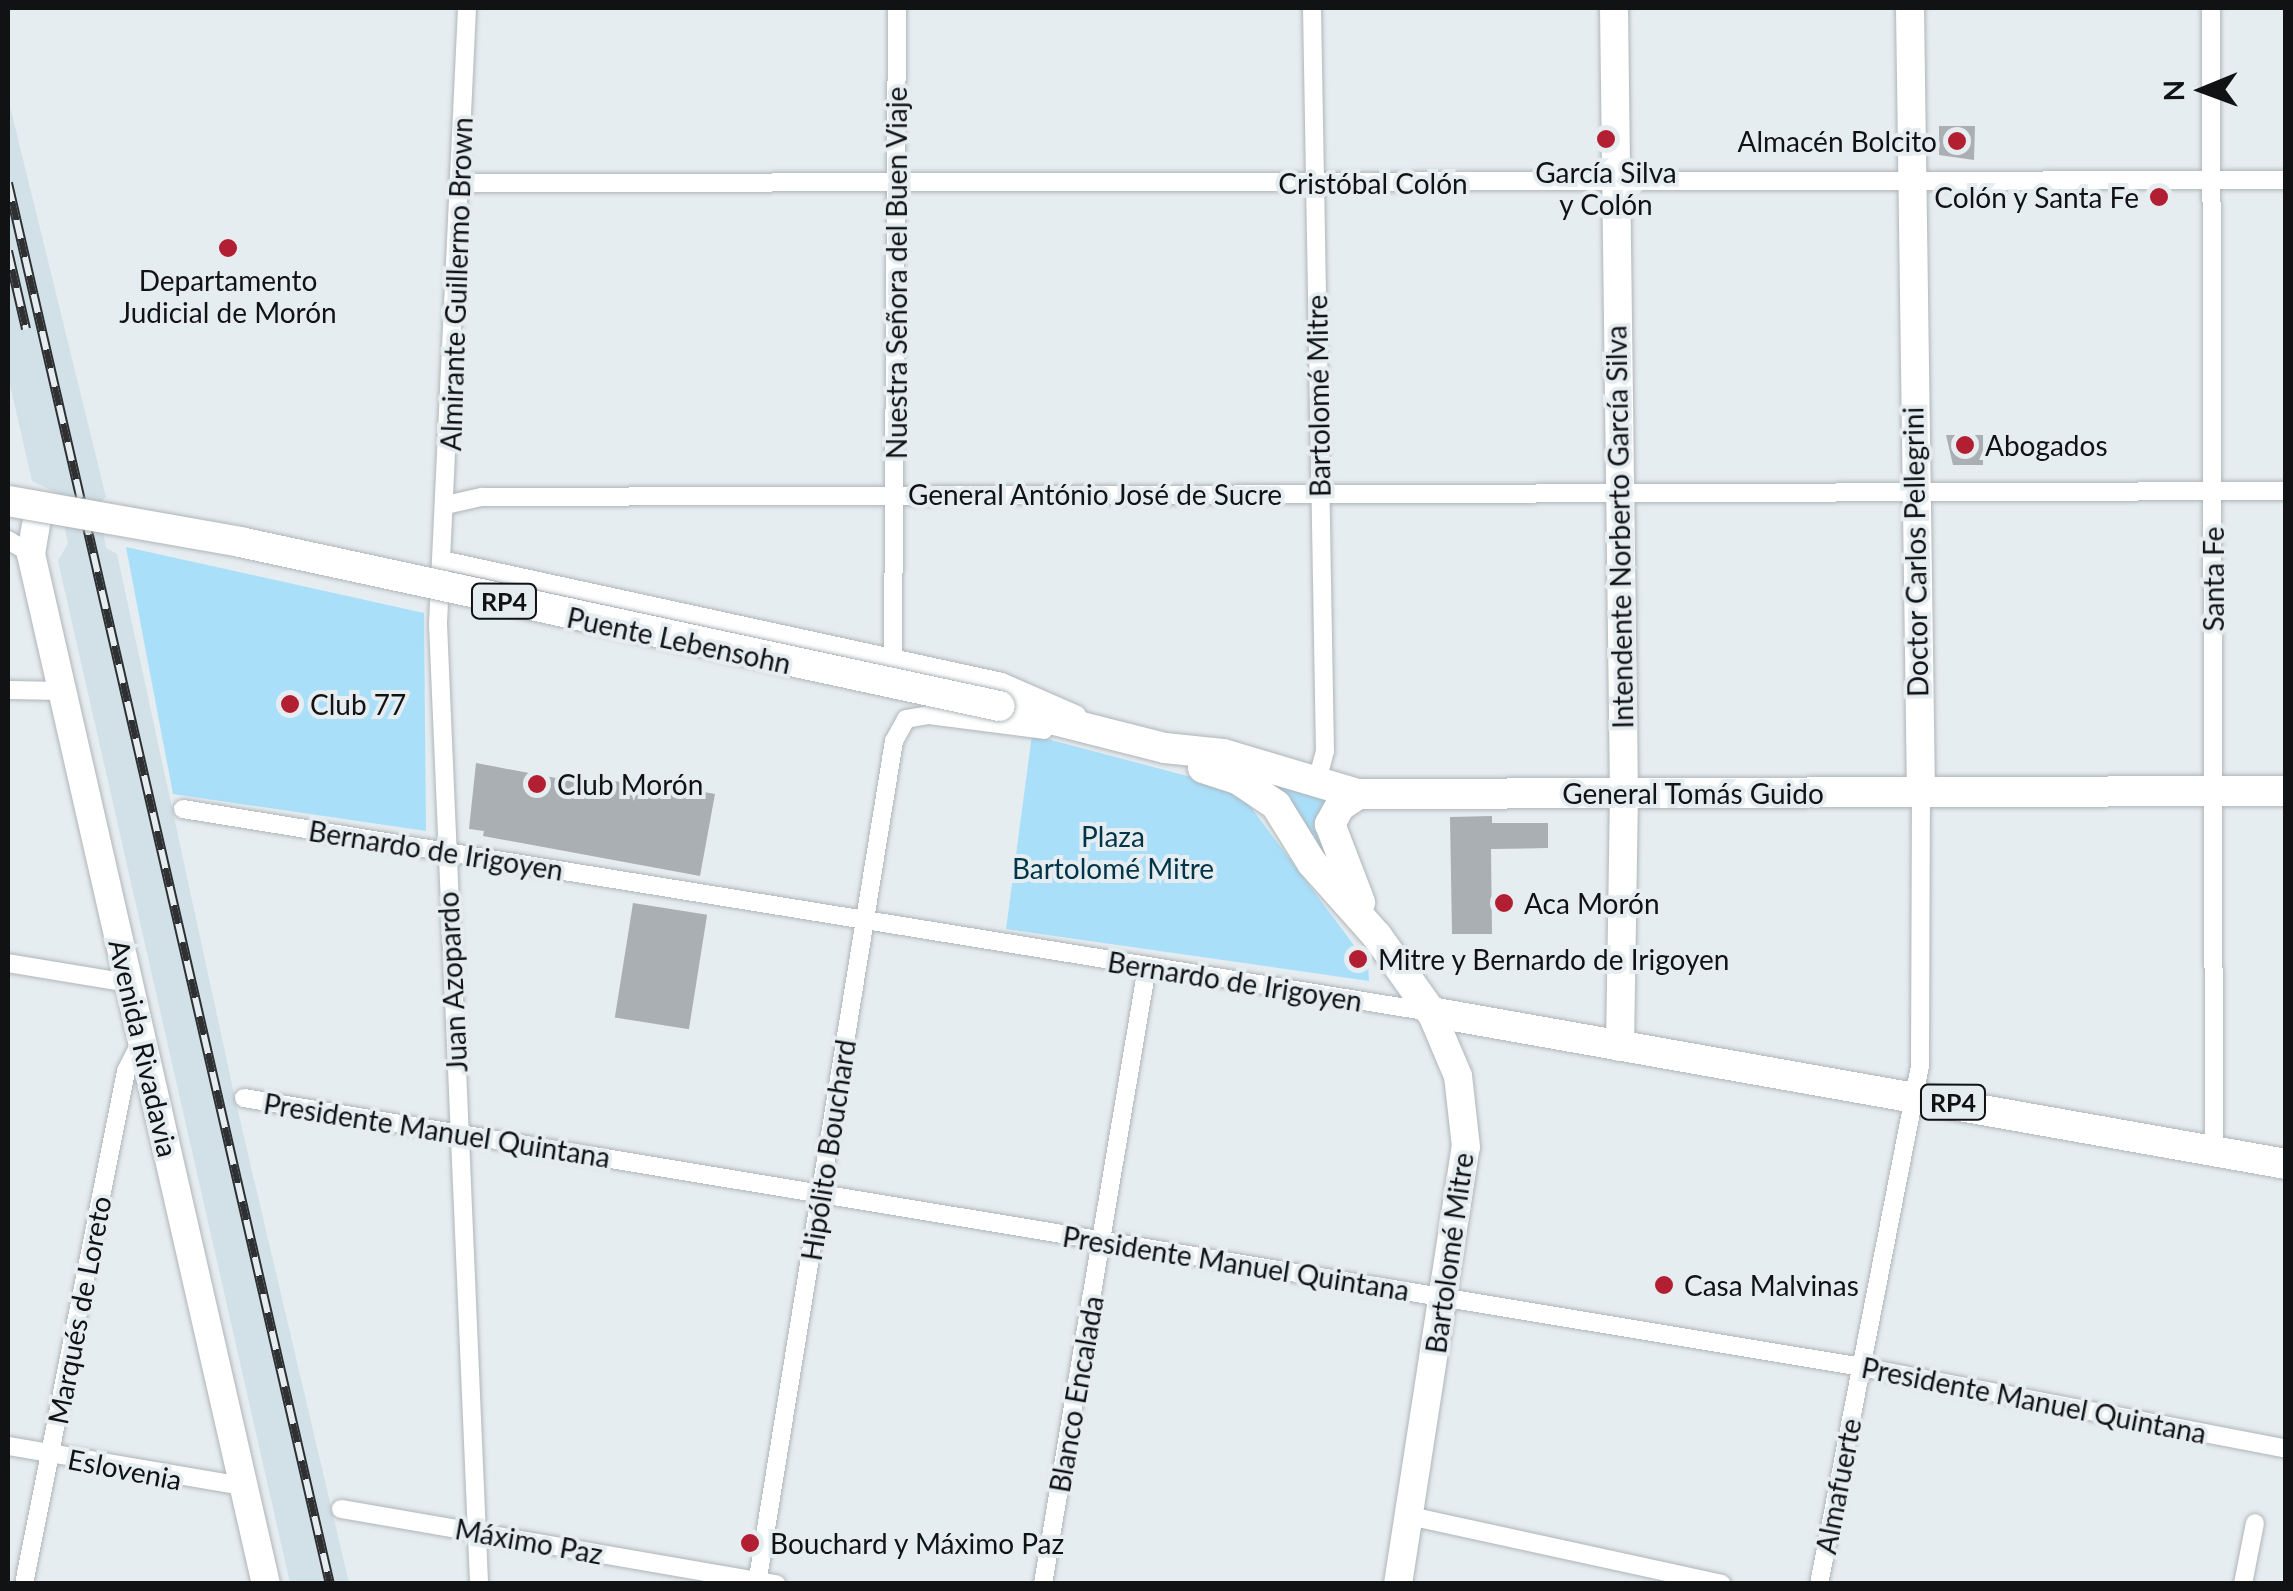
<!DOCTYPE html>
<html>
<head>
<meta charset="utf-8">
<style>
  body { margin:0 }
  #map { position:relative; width:2293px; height:1591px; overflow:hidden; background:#e6edf0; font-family:Lato,sans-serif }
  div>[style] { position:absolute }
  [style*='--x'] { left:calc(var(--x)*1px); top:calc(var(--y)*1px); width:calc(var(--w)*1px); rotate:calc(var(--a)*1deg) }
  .built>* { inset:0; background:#d2e0e8 }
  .green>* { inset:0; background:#aadff9 }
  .building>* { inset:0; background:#a9afb2; transform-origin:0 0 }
  .roads { filter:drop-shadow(0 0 2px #afb5b9) drop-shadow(0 0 2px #afb5b9) }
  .street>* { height:18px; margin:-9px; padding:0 9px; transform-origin:9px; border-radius:9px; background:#fff }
  .secondary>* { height:28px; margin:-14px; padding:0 14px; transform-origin:14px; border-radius:14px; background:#fff }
  .primary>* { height:30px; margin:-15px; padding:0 15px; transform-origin:15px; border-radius:15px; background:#fff }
  .rail>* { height:10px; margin-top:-5px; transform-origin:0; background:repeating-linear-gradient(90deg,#e6edf0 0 19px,#2e3032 0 38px); box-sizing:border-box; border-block:2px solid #2e3032 }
  .bridges { filter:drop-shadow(0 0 2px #afb5b9) drop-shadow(0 0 2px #afb5b9) }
  .primary-bridge>* { height:30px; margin:-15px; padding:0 15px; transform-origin:15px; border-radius:15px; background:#fff }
  .dots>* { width:28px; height:28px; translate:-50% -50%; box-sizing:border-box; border:5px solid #e6edf0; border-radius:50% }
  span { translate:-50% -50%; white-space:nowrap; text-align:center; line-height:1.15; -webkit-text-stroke:8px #e6edf0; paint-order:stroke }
  .shield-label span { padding:2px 8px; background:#e6edf0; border:2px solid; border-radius:8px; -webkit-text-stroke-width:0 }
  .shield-label { font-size:25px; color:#101214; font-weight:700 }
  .poi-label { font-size:28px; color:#101214 }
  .right { translate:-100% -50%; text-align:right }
  .left { translate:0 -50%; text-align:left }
  .street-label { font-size:28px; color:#101214 }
  .park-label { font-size:28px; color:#003549 }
  .frame { position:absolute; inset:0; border:10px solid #101214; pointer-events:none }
  .north { position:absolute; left:2153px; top:40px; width:100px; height:100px; -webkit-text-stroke:8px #e6edf0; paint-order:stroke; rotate:269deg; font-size:28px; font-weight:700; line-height:40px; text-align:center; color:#101214 }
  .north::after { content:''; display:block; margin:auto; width:35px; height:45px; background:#101214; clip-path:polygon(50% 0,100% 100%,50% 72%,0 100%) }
</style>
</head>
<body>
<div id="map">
  <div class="built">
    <i style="clip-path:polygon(8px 98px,106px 497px,99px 504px,106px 548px,117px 554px,236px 1103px,349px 1583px,290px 1583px,58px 561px,68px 543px,57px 493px,32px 481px,8px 376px)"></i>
  </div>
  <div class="green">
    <i style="clip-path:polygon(126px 547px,424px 613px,426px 831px,173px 794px)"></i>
    <i style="clip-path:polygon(1032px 735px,1210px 782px,1244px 798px,1368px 964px,1369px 981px,1006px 929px)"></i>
    <i style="clip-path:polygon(1240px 772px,1339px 797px,1343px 883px)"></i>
  </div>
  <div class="building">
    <i style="clip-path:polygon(1939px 126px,1975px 126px,1974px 160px,1939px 155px)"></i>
    <i style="clip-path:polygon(1946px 435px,1983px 435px,1983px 465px,1953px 465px)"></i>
    <i style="clip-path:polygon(476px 763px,593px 785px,594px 777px,625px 783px,626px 778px,715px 794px,700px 876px,483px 836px,484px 831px,469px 829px)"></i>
    <i style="clip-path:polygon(1492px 816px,1492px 823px,1548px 823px,1548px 848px,1491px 849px,1492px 934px,1452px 934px,1450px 817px)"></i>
    <i style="left:633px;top:903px;width:75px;height:116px;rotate:9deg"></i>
  </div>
  <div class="roads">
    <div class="street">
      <i style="--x:467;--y:8;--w:617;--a:92.7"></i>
      <i style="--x:438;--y:624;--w:961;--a:87.55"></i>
      <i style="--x:1312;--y:8;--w:743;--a:89"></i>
      <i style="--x:1325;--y:751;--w:34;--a:105"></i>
      <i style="--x:2211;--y:8;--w:1143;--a:89.85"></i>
      <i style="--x:460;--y:183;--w:1826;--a:-0.09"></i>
      <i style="--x:446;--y:505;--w:37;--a:-13"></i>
      <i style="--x:482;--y:497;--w:1804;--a:-0.19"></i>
      <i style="--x:8;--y:540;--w:27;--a:31"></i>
      <i style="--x:442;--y:560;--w:573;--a:12.29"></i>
      <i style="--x:1002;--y:682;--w:82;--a:23.7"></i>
      <i style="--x:893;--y:657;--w:649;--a:-89.65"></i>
      <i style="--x:8;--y:690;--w:56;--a:1"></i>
      <i style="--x:183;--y:809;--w:1264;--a:9.24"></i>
      <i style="--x:8;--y:963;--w:123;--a:9.4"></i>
      <i style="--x:244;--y:1098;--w:1640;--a:9.44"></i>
      <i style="--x:1862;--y:1367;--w:432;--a:10.9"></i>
      <i style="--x:8;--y:1446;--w:237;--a:9.7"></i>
      <i style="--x:341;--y:1509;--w:442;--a:9.8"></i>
      <i style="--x:1410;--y:1516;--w:319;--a:12.3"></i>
      <i style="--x:24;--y:1584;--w:523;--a:-78.75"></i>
      <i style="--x:126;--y:1071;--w:35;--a:-63"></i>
      <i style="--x:757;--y:1584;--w:854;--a:-80.77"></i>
      <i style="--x:894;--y:741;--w:25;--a:-61"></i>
      <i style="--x:906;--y:719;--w:23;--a:-10"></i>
      <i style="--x:929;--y:715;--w:116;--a:7.4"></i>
      <i style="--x:1043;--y:1584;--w:626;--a:-80.43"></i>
      <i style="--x:1819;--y:1584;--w:528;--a:-78.97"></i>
      <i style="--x:1920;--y:1066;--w:273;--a:-89.8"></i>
      <i style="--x:2243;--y:1584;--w:62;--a:-78.9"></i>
    </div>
    <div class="secondary">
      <i style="--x:1614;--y:8;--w:785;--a:89.27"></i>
      <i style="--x:1624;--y:793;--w:254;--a:90.9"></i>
      <i style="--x:1910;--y:8;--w:785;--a:89.2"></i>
      <i style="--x:38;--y:513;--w:42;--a:99.7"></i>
      <i style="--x:31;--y:554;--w:1056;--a:77.15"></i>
      <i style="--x:1398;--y:1584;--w:442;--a:-81.2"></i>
      <i style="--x:1466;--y:1147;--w:71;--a:-96.4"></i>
      <i style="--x:1458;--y:1076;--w:69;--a:-112.9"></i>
    </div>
    <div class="primary">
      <i style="--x:999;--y:706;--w:171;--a:14.2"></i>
      <i style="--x:1165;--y:748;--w:58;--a:5.9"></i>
      <i style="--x:1223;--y:754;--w:141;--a:16.5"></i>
      <i style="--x:1358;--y:794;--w:928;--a:-0.19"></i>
      <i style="--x:1203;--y:768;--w:38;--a:18"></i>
      <i style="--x:1239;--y:780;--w:45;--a:34"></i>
      <i style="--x:1276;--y:805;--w:68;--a:58.2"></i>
      <i style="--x:1312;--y:863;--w:98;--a:48.3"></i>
      <i style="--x:1377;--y:936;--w:93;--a:54.6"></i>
      <i style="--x:1431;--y:1012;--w:868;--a:10.08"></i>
      <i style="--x:1358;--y:794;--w:22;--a:146"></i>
      <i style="--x:1340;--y:806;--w:21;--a:119"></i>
      <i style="--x:1330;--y:824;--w:84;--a:69"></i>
    </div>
  </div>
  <div class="rail">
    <i style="--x:8;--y:183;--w:1438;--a:77.06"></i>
    <i style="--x:8;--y:251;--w:80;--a:77"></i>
  </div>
  <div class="bridges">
    <div class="primary-bridge">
      <i style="--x:8;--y:501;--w:236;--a:10"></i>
      <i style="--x:240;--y:542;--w:777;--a:12.19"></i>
    </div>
  </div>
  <div class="dots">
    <i style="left:1606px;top:139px;background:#b21f33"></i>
    <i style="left:1957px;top:141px;background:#b21f33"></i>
    <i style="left:2159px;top:197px;background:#b21f33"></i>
    <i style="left:228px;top:248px;background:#b21f33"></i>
    <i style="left:1965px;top:445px;background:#b21f33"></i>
    <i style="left:290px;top:704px;background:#b21f33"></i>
    <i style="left:537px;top:784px;background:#b21f33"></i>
    <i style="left:1504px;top:903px;background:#b21f33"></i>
    <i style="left:1358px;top:959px;background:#b21f33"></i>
    <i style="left:1664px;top:1285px;background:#b21f33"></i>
    <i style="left:750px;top:1543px;background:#b21f33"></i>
  </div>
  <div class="shield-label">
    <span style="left:504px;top:601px">RP4</span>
    <span style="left:1953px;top:1102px">RP4</span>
  </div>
  <div class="poi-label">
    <span class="right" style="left:1937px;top:141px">Almacén Bolcito</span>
    <span style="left:1606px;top:188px">García Silva<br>y Colón</span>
    <span class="right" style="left:2139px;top:197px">Colón y Santa Fe</span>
    <span style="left:228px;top:296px">Departamento<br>Judicial de Morón</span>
    <span class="left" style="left:1985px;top:445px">Abogados</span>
    <span class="left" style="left:310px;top:704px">Club 77</span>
    <span class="left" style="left:557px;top:784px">Club Morón</span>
    <span class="left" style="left:1524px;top:903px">Aca Morón</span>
    <span class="left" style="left:1378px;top:959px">Mitre y Bernardo de Irigoyen</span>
    <span class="left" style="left:1684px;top:1285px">Casa Malvinas</span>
    <span class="left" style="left:770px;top:1543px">Bouchard y Máximo Paz</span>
  </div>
  <div class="street-label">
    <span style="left:1373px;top:183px">Cristóbal Colón</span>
    <span style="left:896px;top:273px;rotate:-90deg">Nuestra Señora del Buen Viaje</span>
    <span style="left:456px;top:284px;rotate:-88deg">Almirante Guillermo Brown</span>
    <span style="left:1318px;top:396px;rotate:-91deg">Bartolomé Mitre</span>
    <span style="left:1095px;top:494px">General António José de Sucre</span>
    <span style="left:1619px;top:527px;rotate:-91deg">Intendente Norberto García Silva</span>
    <span style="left:1915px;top:552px;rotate:-91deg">Doctor Carlos Pellegrini</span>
    <span style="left:2213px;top:579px;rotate:-90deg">Santa Fe</span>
    <span style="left:679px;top:640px;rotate:12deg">Puente Lebensohn</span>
    <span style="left:1693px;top:793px">General Tomás Guido</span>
    <span style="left:436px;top:850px;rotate:9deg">Bernardo de Irigoyen</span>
    <span style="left:1235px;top:981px;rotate:9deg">Bernardo de Irigoyen</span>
    <span style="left:452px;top:982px;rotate:-93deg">Juan Azopardo</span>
    <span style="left:144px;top:1048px;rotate:77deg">Avenida Rivadavia</span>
    <span style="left:437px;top:1130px;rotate:9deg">Presidente Manuel Quintana</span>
    <span style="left:828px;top:1150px;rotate:-81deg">Hipólito Bouchard</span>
    <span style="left:1449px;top:1253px;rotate:-82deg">Bartolomé Mitre</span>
    <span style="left:1236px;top:1263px;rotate:9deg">Presidente Manuel Quintana</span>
    <span style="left:79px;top:1310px;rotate:-79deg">Marqués de Loreto</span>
    <span style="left:1076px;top:1394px;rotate:-80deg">Blanco Encalada</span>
    <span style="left:2034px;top:1400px;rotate:11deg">Presidente Manuel Quintana</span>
    <span style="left:125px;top:1469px;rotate:11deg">Eslovenia</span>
    <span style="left:1838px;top:1486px;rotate:-79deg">Almafuerte</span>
    <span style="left:529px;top:1541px;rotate:10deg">Máximo Paz</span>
  </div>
  <div class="park-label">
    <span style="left:1113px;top:852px">Plaza<br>Bartolomé Mitre</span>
  </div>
  <div class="frame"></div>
  <div class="north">N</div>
</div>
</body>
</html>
